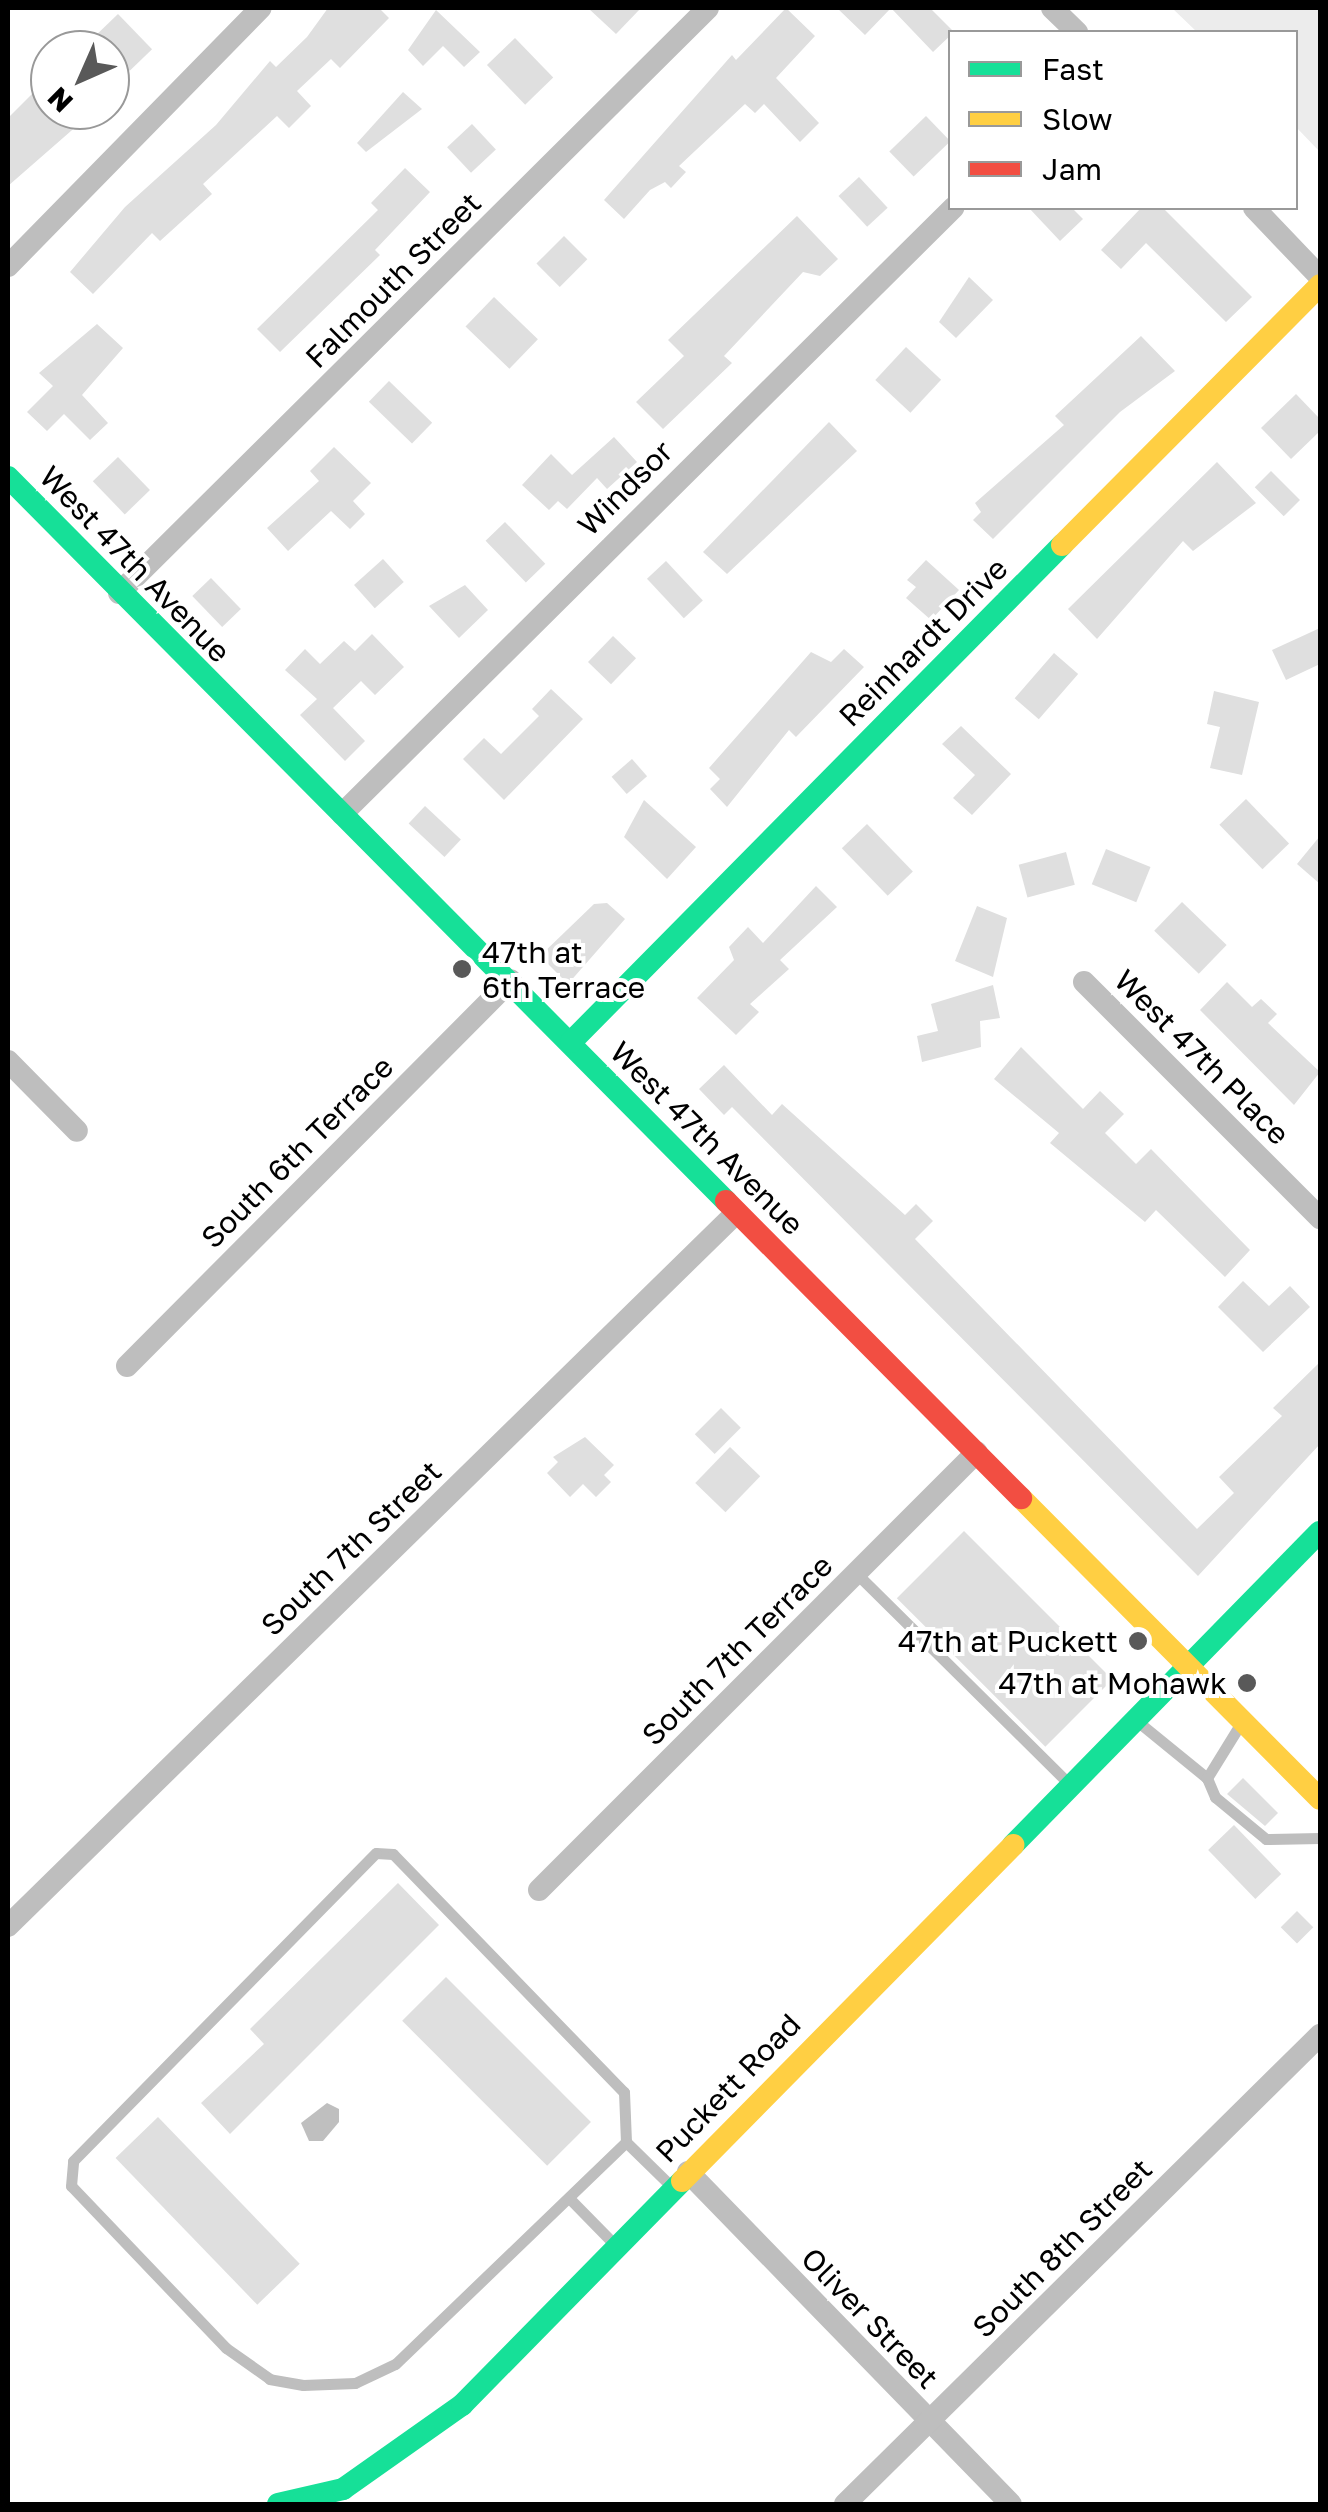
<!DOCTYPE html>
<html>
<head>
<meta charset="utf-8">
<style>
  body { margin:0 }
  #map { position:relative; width:1328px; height:2512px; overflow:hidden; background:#fff; font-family:"Golos Text",sans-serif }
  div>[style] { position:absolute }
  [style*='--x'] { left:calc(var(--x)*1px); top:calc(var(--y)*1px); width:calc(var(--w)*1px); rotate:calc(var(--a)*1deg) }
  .green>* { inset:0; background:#ececec }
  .water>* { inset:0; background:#bfbfbf }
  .building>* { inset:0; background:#dfdfdf; transform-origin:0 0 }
  .lane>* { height:11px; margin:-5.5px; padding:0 5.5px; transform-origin:5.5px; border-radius:5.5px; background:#bebebe }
  .street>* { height:22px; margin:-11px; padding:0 11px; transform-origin:11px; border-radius:11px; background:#bebebe }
  .fast>* { height:22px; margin:-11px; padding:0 11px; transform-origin:11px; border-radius:11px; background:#16e098 }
  .slow>* { height:22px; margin:-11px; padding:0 11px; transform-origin:11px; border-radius:11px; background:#ffcf43 }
  .jam>* { height:22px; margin:-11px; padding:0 11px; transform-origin:11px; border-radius:11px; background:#f24e42 }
  .dots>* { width:28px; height:28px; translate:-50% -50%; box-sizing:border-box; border:5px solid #fff; border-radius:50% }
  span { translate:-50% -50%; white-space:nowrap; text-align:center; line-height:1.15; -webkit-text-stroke:8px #fff; paint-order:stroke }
  .street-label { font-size:30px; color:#000 }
  .poi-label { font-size:30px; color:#000 }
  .left { translate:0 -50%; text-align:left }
  .right { translate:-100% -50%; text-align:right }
  .frame { position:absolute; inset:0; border:10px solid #000; pointer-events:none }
  .legend { position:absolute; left:948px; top:30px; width:350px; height:180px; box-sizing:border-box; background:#fff; border:2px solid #999; margin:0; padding:12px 18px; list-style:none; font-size:30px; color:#000 }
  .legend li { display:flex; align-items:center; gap:20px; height:50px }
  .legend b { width:50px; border:2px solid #999 }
  .north { position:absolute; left:30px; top:30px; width:100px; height:100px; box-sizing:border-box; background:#fff; border:2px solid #999; border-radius:50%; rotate:225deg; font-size:28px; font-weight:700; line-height:40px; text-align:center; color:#000 }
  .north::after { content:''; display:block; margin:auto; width:35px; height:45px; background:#595959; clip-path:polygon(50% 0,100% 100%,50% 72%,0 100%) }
</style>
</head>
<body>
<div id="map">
  <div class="green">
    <i style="clip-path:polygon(1172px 8px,1320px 8px,1320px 152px,1296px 127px,1296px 32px,1197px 32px)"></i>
  </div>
  <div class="water">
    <i style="clip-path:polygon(327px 2103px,339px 2109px,339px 2122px,323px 2141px,309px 2141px,301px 2123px)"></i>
  </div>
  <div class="building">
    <i style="clip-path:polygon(328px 8px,379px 8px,389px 18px,340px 68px,331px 59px,297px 91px,311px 106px,289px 128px,277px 116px,203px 184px,212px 194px,160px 241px,152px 233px,93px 294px,70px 272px,125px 207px,216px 125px,270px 61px,276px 67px,307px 37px)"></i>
    <i style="clip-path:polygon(588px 8px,641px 8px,616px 34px)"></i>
    <i style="clip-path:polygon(786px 8px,815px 36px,776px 78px,819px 123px,800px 142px,764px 104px,755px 113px,745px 104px,679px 166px,686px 172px,671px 188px,665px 182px,650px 190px,624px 219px,604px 200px,732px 55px,736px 60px)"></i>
    <i style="clip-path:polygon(837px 8px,930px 8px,954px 32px,933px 52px,891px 8px,865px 35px)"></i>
    <i style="clip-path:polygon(436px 10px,480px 52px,464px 67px,443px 46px,423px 66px,408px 50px)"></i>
    <i style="left:118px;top:14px;width:49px;height:31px;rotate:46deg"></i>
    <i style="left:515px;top:38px;width:55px;height:39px;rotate:46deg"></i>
    <i style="clip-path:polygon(40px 86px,50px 110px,95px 110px,8px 186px,8px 118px)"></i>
    <i style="clip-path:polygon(403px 92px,422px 109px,366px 152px,357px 143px)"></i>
    <i style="left:926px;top:116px;width:35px;height:51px;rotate:46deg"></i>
    <i style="left:472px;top:124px;width:35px;height:34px;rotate:47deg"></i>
    <i style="clip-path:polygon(405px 168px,430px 192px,375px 250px,380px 255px,280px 352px,257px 329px,378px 210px,371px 203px)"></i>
    <i style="left:859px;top:177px;width:42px;height:28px;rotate:47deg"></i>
    <i style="clip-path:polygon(1029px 208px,1072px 208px,1083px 219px,1060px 241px)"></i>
    <i style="clip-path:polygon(1141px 208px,1163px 208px,1252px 297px,1226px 322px,1146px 243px,1121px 269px,1101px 250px)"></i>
    <i style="clip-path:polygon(797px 216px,838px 259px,820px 276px,803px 272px,724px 356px,732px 363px,663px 429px,636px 402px,684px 356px,668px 340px)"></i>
    <i style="left:564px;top:236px;width:33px;height:39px;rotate:45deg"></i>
    <i style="clip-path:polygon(969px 277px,993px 300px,956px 338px,939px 322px)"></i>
    <i style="left:494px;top:297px;width:61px;height:41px;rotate:44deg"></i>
    <i style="clip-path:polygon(97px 324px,123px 348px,82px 395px,108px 423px,90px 440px,64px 414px,47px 431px,27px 412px,53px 386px,39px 373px)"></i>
    <i style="clip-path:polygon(1141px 336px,1175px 371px,1120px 412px,993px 539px,973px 520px,981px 512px,975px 503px,1064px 425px,1055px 416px)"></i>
    <i style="left:906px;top:347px;width:48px;height:45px;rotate:43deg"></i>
    <i style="left:389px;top:381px;width:60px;height:29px;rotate:44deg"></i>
    <i style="clip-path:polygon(1296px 394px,1320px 419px,1320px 431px,1291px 459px,1261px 428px)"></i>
    <i style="clip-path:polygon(829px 422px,857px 451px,727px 574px,703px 552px)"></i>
    <i style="clip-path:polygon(614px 437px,637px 462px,607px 489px,597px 478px,567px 509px,558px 501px,549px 510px,522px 485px,551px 454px,572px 475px)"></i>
    <i style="clip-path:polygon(334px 447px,371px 483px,353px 501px,365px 514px,350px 529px,331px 511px,288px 551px,267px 528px,319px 481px,310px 471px)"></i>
    <i style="left:118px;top:457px;width:46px;height:35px;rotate:46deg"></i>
    <i style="clip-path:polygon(1217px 462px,1256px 503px,1193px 551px,1183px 541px,1097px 639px,1068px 609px)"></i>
    <i style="left:1271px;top:471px;width:41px;height:23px;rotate:45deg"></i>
    <i style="left:505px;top:522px;width:58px;height:27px;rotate:46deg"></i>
    <i style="left:383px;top:559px;width:31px;height:39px;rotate:48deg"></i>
    <i style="clip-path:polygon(926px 560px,959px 590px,931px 620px,906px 598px,916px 587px,907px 580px)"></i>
    <i style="left:666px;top:561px;width:54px;height:26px;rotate:47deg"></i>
    <i style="left:211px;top:578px;width:43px;height:26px;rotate:46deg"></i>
    <i style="clip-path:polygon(465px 585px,488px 610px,459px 638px,429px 606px)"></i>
    <i style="clip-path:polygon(1320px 628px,1320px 664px,1286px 680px,1272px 650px)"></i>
    <i style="clip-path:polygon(372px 634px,404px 667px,375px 695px,361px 681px,333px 708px,365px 741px,345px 761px,300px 715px,317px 699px,285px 670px,305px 649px,320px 664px,344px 641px,355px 651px)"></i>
    <i style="left:613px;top:636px;width:32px;height:36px;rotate:44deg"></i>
    <i style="clip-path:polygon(844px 649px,864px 667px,796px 737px,789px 730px,727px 807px,710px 789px,720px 779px,709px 768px,811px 652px,831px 662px)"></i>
    <i style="left:1054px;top:653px;width:32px;height:60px;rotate:41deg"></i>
    <i style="clip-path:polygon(551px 689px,583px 719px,504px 800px,463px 759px,484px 738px,501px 754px,539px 716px,532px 709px)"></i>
    <i style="clip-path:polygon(1214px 691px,1259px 702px,1242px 775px,1210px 768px,1220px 727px,1207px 724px)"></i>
    <i style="clip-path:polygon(961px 726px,1011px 774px,972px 815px,953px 798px,975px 775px,942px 744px)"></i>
    <i style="left:632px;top:759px;width:23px;height:27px;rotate:49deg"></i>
    <i style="left:1246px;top:799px;width:62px;height:37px;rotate:46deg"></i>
    <i style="clip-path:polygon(644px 800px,696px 847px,667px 879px,624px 837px)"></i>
    <i style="left:425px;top:806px;width:49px;height:24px;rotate:43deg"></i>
    <i style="left:867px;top:824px;width:66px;height:35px;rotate:46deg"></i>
    <i style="clip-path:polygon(1320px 836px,1320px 884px,1297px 864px)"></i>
    <i style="left:1106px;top:849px;width:48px;height:38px;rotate:22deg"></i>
    <i style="left:1066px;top:852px;width:34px;height:49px;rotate:75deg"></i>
    <i style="clip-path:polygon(816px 886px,837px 907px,780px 960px,789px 969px,750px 1004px,759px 1012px,736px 1035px,697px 998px,734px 960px,729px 947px,748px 927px,763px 943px)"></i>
    <i style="left:1182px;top:902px;width:62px;height:40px;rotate:44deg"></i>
    <i style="clip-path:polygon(607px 903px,625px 919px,568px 984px,540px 956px,594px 904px)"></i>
    <i style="clip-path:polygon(977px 906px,1007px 918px,993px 977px,955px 961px)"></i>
    <i style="clip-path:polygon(1227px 982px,1252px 1007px,1261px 999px,1277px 1014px,1268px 1023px,1320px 1072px,1294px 1105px,1200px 1010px)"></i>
    <i style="clip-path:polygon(993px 985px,1000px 1018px,980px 1021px,981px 1047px,922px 1062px,917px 1036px,938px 1031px,931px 1004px)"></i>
    <i style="clip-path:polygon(1021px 1047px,1083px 1109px,1100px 1091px,1124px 1114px,1105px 1133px,1136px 1164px,1151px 1149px,1250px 1250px,1225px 1277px,1156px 1210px,1145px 1222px,1050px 1143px,1059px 1133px,994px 1079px)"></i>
    <i style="clip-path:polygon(724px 1065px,772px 1115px,782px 1104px,905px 1215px,916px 1204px,933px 1221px,915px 1239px,1197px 1529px,1234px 1493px,1219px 1477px,1282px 1416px,1273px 1408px,1320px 1362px,1320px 1444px,1198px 1576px,732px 1107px,724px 1115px,699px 1089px)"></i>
    <i style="clip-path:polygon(1243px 1281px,1269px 1306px,1290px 1286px,1310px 1307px,1263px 1352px,1218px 1307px)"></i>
    <i style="left:721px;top:1408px;width:28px;height:37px;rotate:45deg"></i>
    <i style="clip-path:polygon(585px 1437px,614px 1465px,604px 1475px,611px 1482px,596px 1497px,583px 1484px,570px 1497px,547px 1473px,558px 1462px,553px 1457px)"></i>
    <i style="left:730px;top:1447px;width:42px;height:50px;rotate:44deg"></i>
    <i style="left:964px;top:1531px;width:210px;height:95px;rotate:45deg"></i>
    <i style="clip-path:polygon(1243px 1778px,1278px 1813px,1265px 1826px,1227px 1794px)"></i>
    <i style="left:1234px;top:1825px;width:68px;height:36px;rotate:46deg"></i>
    <i style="clip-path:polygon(398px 1883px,439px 1925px,230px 2134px,201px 2103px,264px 2044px,250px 2029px)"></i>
    <i style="left:1297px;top:1911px;width:23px;height:23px;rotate:45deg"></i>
    <i style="left:446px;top:1977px;width:205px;height:62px;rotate:45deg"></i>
    <i style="left:158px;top:2117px;width:204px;height:59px;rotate:46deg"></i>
  </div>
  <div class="lane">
    <i style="--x:856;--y:1573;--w:298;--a:44.7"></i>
    <i style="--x:1137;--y:1721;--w:90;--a:39.2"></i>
    <i style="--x:1241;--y:1723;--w:65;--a:121.7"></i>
    <i style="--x:1207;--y:1778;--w:21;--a:67"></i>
    <i style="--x:1215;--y:1797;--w:66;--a:39.5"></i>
    <i style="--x:1266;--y:1839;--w:54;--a:-1.1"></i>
    <i style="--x:376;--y:1853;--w:17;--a:3"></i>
    <i style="--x:393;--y:1854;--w:332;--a:45.9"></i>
    <i style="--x:624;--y:2092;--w:50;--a:87.7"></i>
    <i style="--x:626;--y:2142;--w:320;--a:136.1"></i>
    <i style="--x:395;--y:2364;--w:44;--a:154.6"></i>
    <i style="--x:355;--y:2383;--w:52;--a:177.8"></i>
    <i style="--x:303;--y:2385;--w:34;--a:-170"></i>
    <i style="--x:270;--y:2379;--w:54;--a:-144.8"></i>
    <i style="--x:226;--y:2348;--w:224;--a:-133.7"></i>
    <i style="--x:71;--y:2186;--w:25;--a:-85"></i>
    <i style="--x:73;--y:2161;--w:432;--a:-45.5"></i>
    <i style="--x:626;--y:2142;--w:66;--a:44.4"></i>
    <i style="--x:569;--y:2198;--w:66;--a:45.6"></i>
  </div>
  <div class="street">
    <i style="--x:1052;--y:8;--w:35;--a:44"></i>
    <i style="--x:1254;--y:208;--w:95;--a:46.3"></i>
    <i style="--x:8;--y:266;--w:361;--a:-45.6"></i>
    <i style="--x:119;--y:593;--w:830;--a:-44.8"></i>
    <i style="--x:342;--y:814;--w:861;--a:-44.76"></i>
    <i style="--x:1084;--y:982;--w:334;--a:45"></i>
    <i style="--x:8;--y:1061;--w:98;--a:45.4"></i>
    <i style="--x:127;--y:1366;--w:544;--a:-45.15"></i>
    <i style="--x:539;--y:1890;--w:619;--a:-45"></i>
    <i style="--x:8;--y:1926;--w:1020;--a:-44.4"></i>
    <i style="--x:688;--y:2172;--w:463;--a:45.8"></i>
    <i style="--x:845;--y:2504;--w:668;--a:-44.64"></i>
  </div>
  <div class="fast">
    <i style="--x:8;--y:477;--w:1020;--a:45.24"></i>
    <i style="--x:571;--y:1042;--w:699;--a:-45.35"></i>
    <i style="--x:1013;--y:1845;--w:438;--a:-45.6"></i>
    <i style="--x:278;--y:2504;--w:67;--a:-13"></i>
    <i style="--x:343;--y:2489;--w:146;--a:-35.2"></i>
    <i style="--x:462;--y:2405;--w:314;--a:-45.5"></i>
  </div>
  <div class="slow">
    <i style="--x:1062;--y:545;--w:366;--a:-45.2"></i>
    <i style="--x:1021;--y:1498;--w:424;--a:45.2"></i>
    <i style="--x:682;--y:2181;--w:472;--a:-45.4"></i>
  </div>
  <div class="jam">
    <i style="--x:726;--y:1201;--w:419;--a:45.2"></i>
  </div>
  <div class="dots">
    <i style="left:462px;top:969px;background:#595959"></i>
    <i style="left:1138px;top:1641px;background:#595959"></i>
    <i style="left:1247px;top:1683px;background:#595959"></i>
  </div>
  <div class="street-label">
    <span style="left:393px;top:280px;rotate:-45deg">Falmouth Street</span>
    <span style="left:625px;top:488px;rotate:-45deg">Windsor</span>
    <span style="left:135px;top:564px;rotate:46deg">West 47th Avenue</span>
    <span style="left:923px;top:642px;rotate:-45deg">Reinhardt Drive</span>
    <span style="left:1202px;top:1057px;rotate:45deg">West 47th Place</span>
    <span style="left:707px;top:1138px;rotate:45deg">West 47th Avenue</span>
    <span style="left:297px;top:1152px;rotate:-45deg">South 6th Terrace</span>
    <span style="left:351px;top:1548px;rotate:-44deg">South 7th Street</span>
    <span style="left:737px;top:1650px;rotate:-45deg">South 7th Terrace</span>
    <span style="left:728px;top:2088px;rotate:-46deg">Puckett Road</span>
    <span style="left:1062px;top:2248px;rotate:-45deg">South 8th Street</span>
    <span style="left:870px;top:2318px;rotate:46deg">Oliver Street</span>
  </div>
  <div class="poi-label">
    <span class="left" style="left:482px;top:969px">47th at<br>6th Terrace</span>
    <span class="right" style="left:1118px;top:1641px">47th at Puckett</span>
    <span class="right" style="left:1227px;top:1683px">47th at Mohawk</span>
  </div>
  <div class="frame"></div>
  <ul class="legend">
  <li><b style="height:12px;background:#16e098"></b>Fast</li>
  <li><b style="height:12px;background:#ffcf43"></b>Slow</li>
  <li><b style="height:12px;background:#f24e42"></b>Jam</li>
  </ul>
  <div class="north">N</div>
</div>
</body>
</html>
